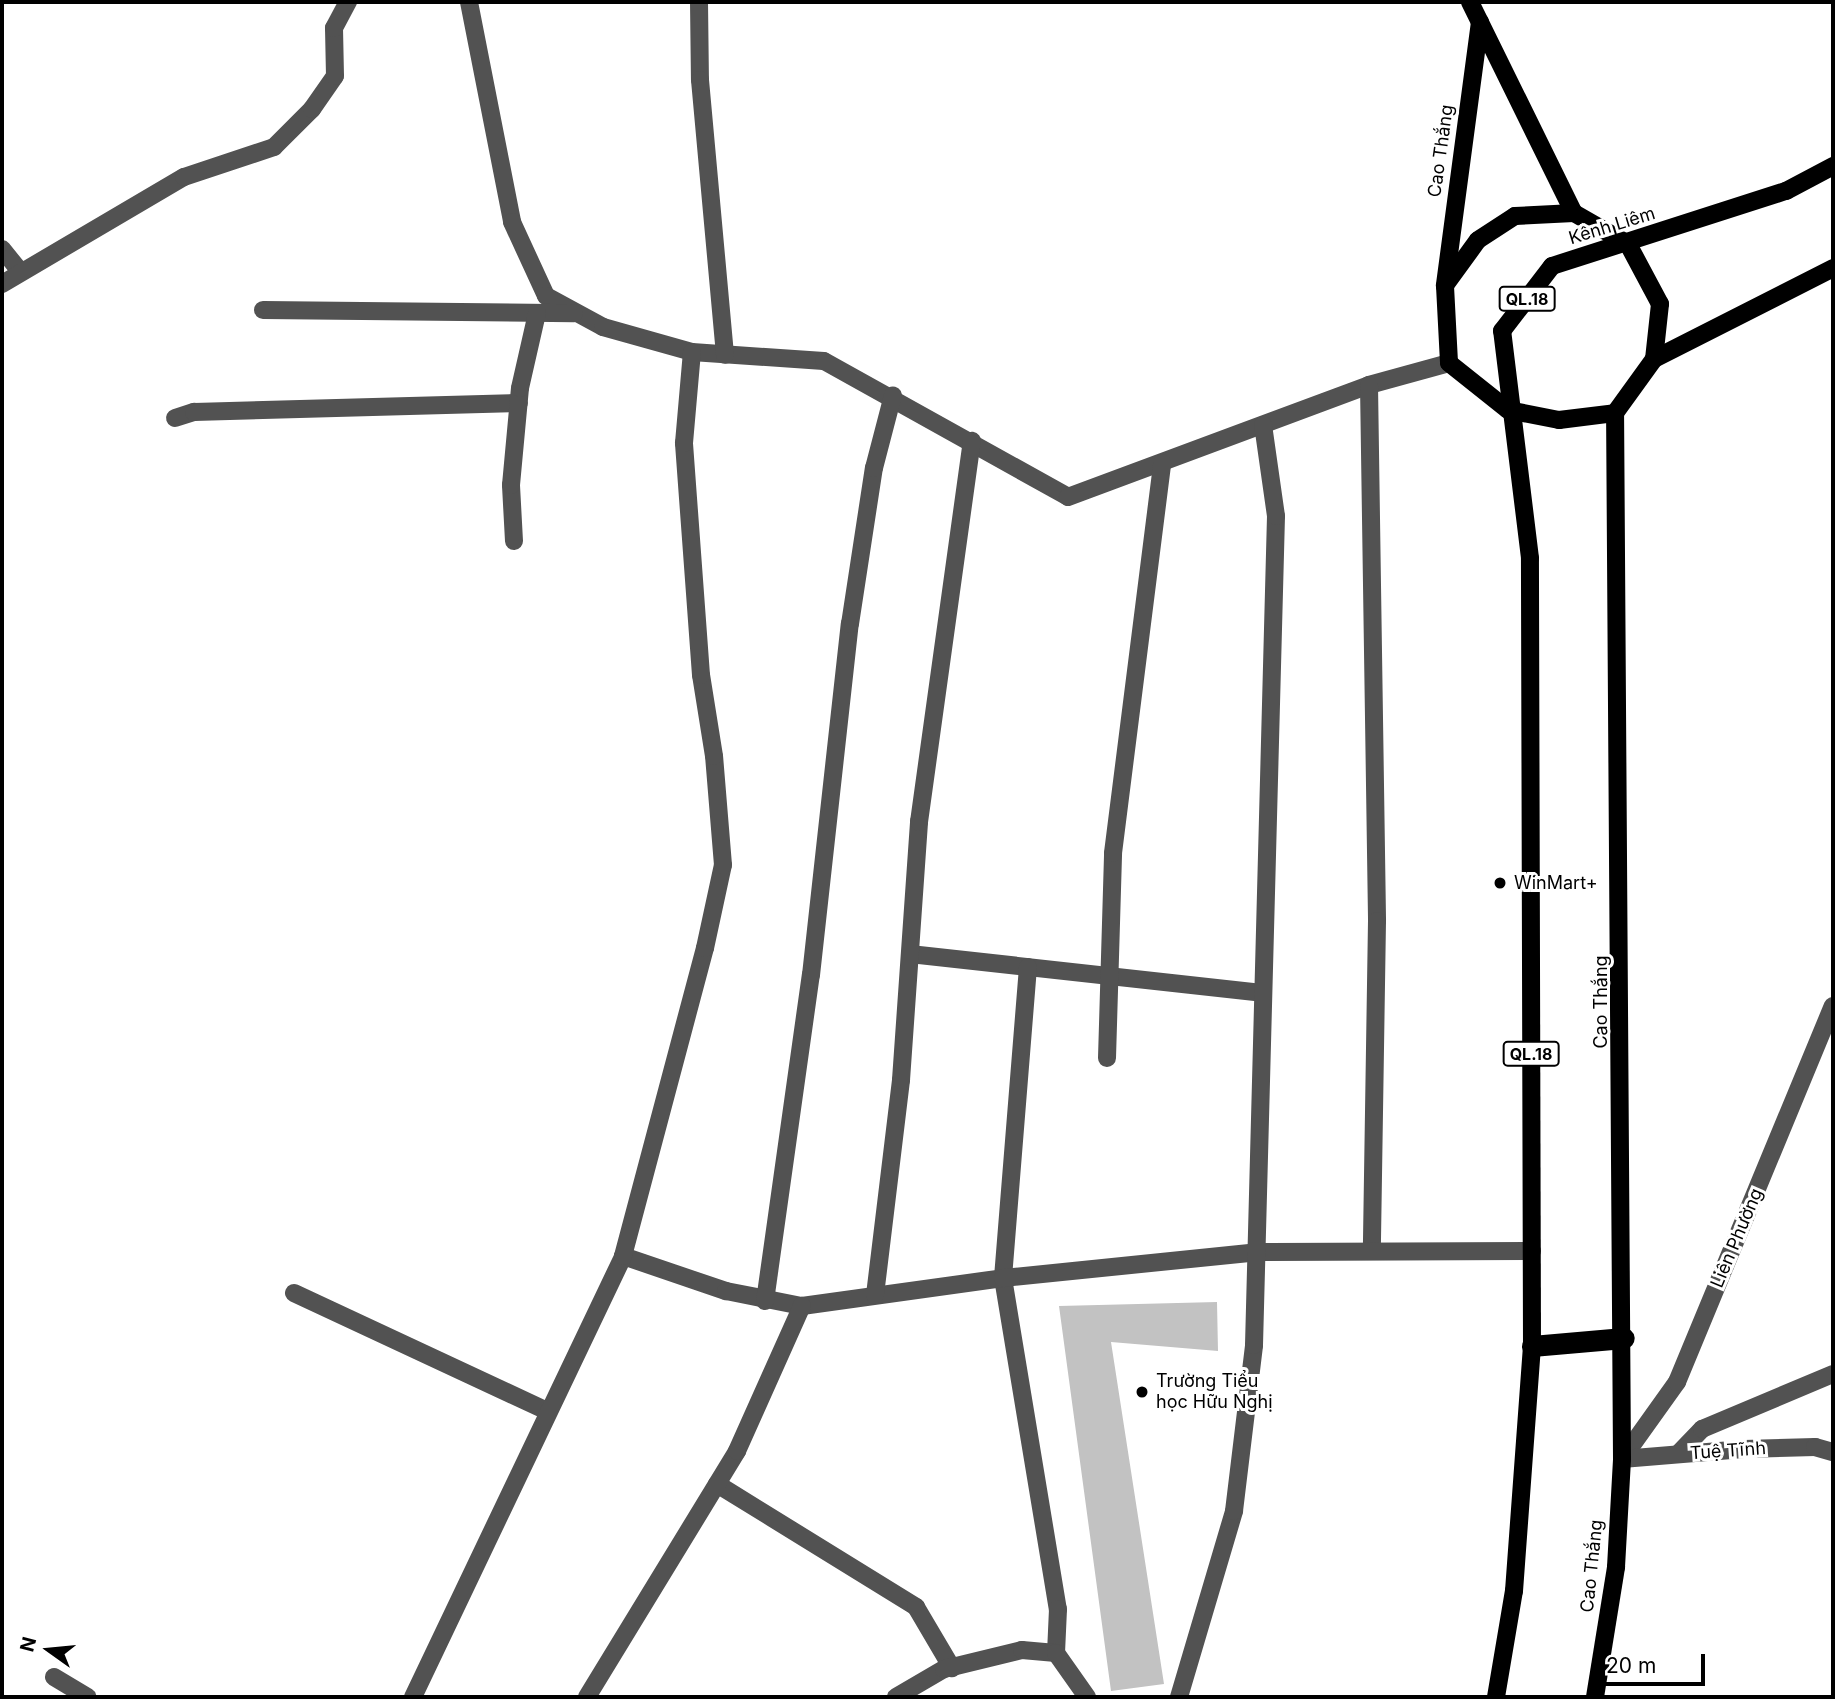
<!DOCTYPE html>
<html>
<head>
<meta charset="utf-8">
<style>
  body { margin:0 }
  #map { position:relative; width:1835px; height:1699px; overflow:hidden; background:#fff; font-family:Inter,sans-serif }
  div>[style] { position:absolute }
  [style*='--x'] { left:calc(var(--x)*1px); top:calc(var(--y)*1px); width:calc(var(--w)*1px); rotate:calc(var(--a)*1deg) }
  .building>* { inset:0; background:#c2c2c2 }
  .minor>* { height:18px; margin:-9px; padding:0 9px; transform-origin:9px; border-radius:9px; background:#525252 }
  .major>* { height:18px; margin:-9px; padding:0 9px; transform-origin:9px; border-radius:9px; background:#000 }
  .highway>* { height:21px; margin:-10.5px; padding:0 10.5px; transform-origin:10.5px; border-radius:10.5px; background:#000 }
  .dots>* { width:19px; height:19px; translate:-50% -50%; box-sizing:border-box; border:4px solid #fff; border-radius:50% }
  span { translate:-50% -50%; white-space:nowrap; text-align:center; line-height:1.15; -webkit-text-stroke:6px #fff; paint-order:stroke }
  .shield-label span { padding:2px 5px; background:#fff; border:2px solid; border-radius:5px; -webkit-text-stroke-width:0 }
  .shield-label { font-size:16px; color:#000; font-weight:700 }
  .street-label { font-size:18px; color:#000 }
  .poi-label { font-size:18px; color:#000 }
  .left { translate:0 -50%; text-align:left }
  .frame { position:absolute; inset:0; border:4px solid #000; pointer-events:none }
  .north { position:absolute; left:14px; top:1615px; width:70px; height:70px; -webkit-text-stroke:5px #fff; paint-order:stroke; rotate:285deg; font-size:19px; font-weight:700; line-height:28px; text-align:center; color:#000 }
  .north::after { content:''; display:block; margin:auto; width:24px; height:32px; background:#000; clip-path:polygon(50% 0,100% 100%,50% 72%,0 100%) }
  .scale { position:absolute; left:1593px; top:1654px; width:112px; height:32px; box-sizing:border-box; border:4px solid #000; border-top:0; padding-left:9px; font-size:21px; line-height:24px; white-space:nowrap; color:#000; -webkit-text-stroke:5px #fff; paint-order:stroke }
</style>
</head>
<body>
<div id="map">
  <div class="building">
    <i style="clip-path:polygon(1217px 1302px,1218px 1351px,1111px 1342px,1164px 1684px,1111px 1691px,1059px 1306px)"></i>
  </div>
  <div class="minor">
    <i style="--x:469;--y:2;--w:224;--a:78.9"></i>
    <i style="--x:512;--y:222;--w:81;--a:65.3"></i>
    <i style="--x:546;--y:296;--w:65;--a:28.5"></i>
    <i style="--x:603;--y:327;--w:92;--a:15.7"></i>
    <i style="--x:692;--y:352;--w:132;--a:3.9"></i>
    <i style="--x:824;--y:361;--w:279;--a:29.1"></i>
    <i style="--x:1068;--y:497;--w:321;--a:-20.4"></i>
    <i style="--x:1369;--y:385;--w:83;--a:-15.4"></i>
    <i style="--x:699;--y:2;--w:78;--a:89.3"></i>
    <i style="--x:700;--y:80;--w:276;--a:84.8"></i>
    <i style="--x:2;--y:249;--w:28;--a:51"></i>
    <i style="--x:2;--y:284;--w:211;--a:-30.5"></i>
    <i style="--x:184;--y:177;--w:95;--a:-18.4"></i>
    <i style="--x:274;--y:147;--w:54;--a:-45"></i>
    <i style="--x:312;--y:109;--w:40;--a:-55.1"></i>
    <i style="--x:335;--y:76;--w:48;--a:-91.2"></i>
    <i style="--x:334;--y:28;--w:30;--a:-62"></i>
    <i style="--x:263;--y:310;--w:311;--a:0.6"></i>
    <i style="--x:1369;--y:385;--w:536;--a:89.14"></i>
    <i style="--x:1377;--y:921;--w:330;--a:90.9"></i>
    <i style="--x:175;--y:418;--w:20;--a:-18"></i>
    <i style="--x:194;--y:412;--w:325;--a:-1.6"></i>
    <i style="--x:514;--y:541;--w:56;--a:-93.1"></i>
    <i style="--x:511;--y:485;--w:97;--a:-84.7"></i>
    <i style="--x:520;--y:388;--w:77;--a:-77.2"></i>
    <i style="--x:910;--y:954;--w:354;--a:6.3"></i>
    <i style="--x:1028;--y:967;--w:312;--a:94.6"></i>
    <i style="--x:1003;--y:1278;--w:336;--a:80.6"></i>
    <i style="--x:1058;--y:1609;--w:44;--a:92.6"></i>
    <i style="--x:1107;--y:1058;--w:205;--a:-88.3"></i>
    <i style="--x:1113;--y:853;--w:393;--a:-82.8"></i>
    <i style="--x:623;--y:1256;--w:109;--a:18.8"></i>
    <i style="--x:726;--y:1291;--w:77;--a:11.2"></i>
    <i style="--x:802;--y:1306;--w:203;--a:-7.9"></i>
    <i style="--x:1003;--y:1278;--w:255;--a:-5.8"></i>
    <i style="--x:1257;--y:1252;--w:275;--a:-0.2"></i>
    <i style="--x:294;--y:1293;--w:279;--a:25"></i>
    <i style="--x:875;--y:1295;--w:217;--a:-83.1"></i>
    <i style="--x:901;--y:1080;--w:259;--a:-86"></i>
    <i style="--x:919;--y:822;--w:385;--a:-82.1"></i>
    <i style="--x:765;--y:1301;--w:329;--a:-82"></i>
    <i style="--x:811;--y:975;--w:353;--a:-83.7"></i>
    <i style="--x:850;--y:624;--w:158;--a:-81.3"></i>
    <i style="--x:874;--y:468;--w:75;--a:-75.4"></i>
    <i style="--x:1678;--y:1454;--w:35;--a:-46"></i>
    <i style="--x:1702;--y:1429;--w:142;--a:-22.8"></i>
    <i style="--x:1622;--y:1459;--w:95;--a:-54.5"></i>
    <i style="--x:1677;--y:1382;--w:407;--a:-67.5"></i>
    <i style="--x:1622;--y:1459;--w:122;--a:-4.7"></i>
    <i style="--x:1744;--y:1449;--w:71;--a:-1.6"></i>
    <i style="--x:1815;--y:1447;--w:19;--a:16"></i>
    <i style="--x:717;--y:1484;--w:234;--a:31.7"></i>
    <i style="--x:916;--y:1607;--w:71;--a:59.5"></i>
    <i style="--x:54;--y:1677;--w:39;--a:31"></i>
    <i style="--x:413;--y:1697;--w:488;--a:-64.5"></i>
    <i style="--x:623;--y:1256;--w:319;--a:-75.1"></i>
    <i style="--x:705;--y:948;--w:85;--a:-77.8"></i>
    <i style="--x:723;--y:865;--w:109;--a:-94.7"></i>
    <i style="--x:714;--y:756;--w:82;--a:-99.1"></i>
    <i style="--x:701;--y:675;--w:233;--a:-94.2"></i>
    <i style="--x:684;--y:443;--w:91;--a:-85"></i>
    <i style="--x:587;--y:1697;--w:288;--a:-58.6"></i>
    <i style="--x:737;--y:1451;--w:159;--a:-65.9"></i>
    <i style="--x:896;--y:1697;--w:56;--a:-30.3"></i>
    <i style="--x:944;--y:1669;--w:80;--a:-13.7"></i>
    <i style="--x:1022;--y:1650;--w:34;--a:5"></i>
    <i style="--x:1056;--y:1653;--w:54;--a:54.8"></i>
    <i style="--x:1179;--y:1697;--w:194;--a:-73.5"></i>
    <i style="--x:1234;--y:1511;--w:167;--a:-83.1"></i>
    <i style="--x:1254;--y:1345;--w:829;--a:-88.48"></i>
    <i style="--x:1276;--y:516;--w:92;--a:-98.1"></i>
  </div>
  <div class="major">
    <i style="--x:1470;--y:2;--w:235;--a:63.8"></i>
    <i style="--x:1480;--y:22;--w:266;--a:97.6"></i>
    <i style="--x:1445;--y:286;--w:77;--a:87"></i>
    <i style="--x:1449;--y:363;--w:75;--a:38.5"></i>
    <i style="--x:1508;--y:410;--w:52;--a:11.1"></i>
    <i style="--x:1559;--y:420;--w:56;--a:-7.1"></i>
    <i style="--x:1446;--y:284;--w:54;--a:-54"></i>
    <i style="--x:1478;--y:240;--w:44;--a:-33"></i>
    <i style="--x:1515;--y:216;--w:59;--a:-2.9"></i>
    <i style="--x:1574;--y:213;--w:62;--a:29.9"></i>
    <i style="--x:1628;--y:244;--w:68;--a:61.9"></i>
    <i style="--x:1660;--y:304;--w:55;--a:96.2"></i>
    <i style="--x:1615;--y:413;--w:67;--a:-54.2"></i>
    <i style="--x:1654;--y:359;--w:201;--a:-26.9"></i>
    <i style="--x:1496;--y:1697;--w:108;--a:-80.4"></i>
    <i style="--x:1514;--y:1591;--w:246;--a:-85.8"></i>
    <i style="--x:1532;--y:1346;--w:788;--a:-90.15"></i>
    <i style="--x:1530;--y:558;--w:229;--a:-97"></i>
    <i style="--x:1502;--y:331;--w:82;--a:-52.4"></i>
    <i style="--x:1552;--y:266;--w:246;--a:-17.8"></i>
    <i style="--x:1786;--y:191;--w:53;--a:-28"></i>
    <i style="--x:1595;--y:1697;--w:132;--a:-80.8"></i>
    <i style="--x:1616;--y:1567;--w:108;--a:-86.8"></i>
    <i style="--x:1622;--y:1459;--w:1046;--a:-90.38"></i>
  </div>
  <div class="highway">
    <i style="--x:1532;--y:1346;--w:92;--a:-5"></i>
  </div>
  <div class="dots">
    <i style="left:1500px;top:883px;background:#000"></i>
    <i style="left:1142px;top:1392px;background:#000"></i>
  </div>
  <div class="shield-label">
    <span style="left:1527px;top:299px">QL.18</span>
    <span style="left:1531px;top:1054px">QL.18</span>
  </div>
  <div class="street-label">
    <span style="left:1441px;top:151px;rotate:-82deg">Cao Thắng</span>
    <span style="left:1612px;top:226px;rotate:-17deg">Kênh Liêm</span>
    <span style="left:1601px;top:1002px;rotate:-90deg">Cao Thắng</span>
    <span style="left:1737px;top:1238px;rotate:-67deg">Liên Phường</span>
    <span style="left:1728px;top:1451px;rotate:-4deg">Tuệ Tĩnh</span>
    <span style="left:1592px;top:1566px;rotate:-84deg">Cao Thắng</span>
  </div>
  <div class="poi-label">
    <span class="left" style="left:1514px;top:883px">WinMart+</span>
    <span class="left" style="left:1156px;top:1392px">Trường Tiểu<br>học Hữu Nghị</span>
  </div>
  <div class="frame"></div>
  <div class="north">N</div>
  <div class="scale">20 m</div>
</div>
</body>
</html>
